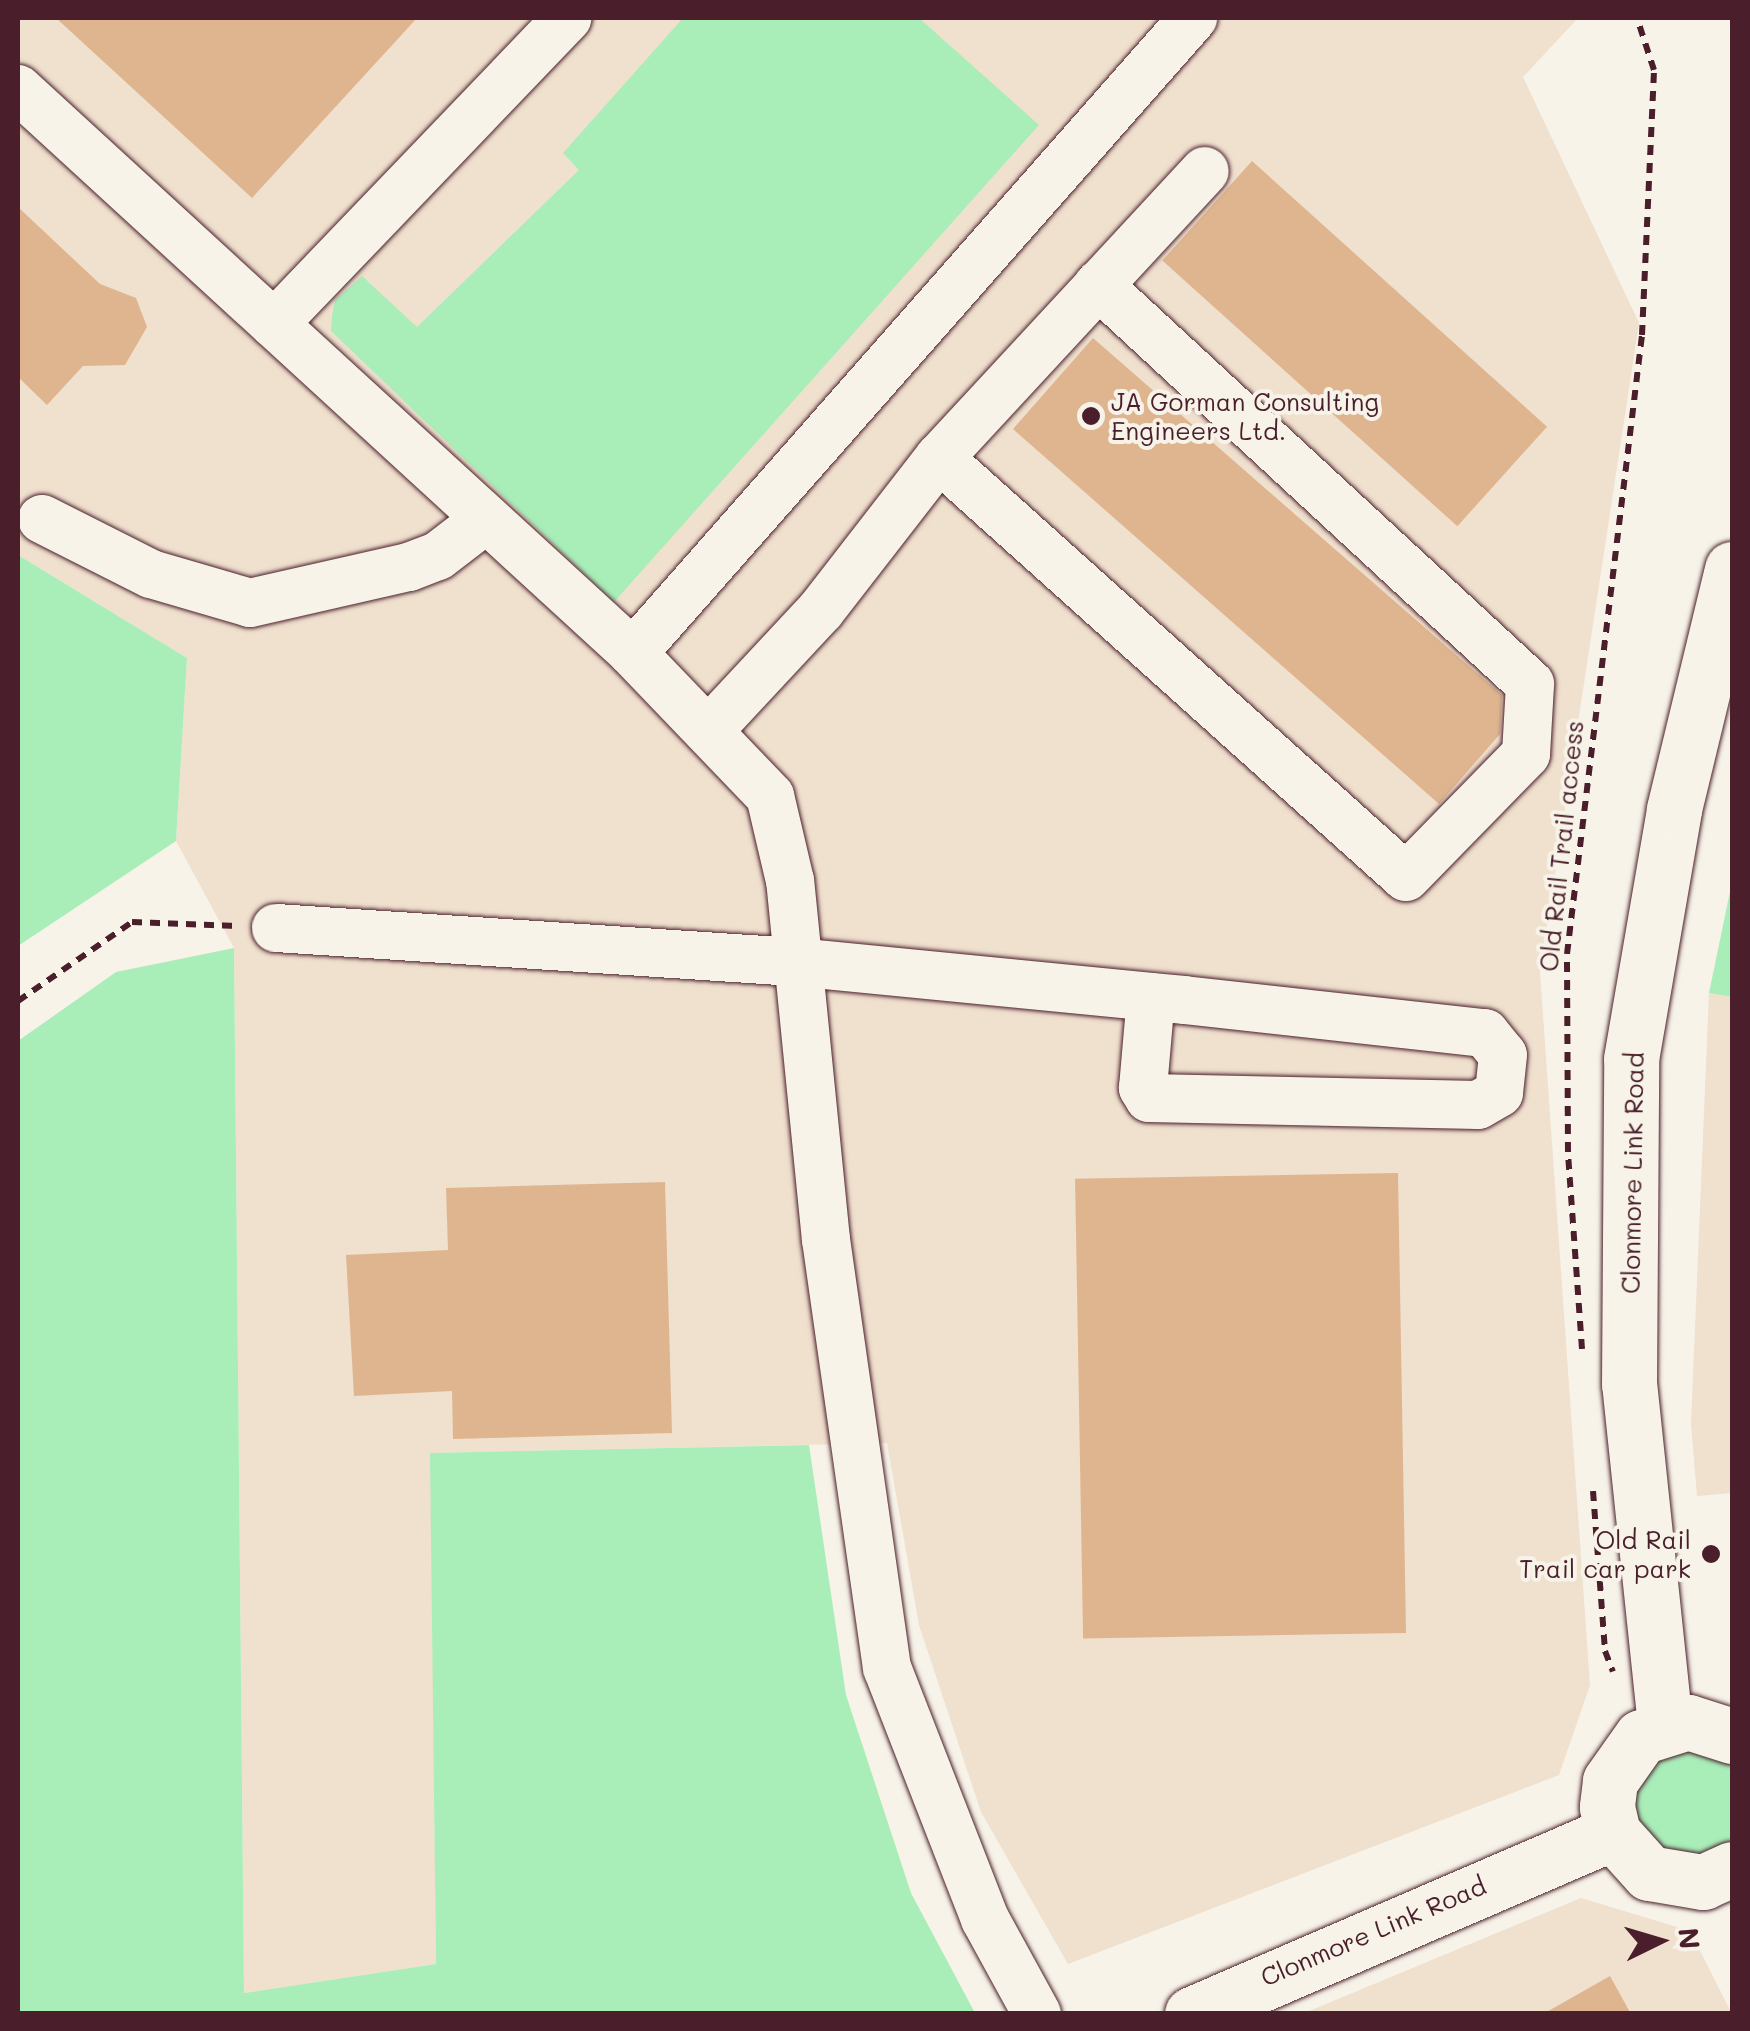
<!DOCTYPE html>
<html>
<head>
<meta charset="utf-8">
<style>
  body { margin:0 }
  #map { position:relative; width:1750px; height:2031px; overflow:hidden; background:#f7f3e8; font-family:Mali,sans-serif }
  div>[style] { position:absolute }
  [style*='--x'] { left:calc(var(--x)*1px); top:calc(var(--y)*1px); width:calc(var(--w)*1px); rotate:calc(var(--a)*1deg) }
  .built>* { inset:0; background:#f0e0ce }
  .green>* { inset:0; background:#a9eeb9 }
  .building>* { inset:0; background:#dfb590; transform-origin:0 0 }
  .path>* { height:6px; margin-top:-3px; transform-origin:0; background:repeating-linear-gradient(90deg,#4a1f2b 0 10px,transparent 0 18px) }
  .roads { filter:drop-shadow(0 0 2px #4a1f2b) drop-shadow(0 0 2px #4a1f2b) }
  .minor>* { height:48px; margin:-24px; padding:0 24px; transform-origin:24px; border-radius:24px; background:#f7f3e8 }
  .major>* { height:55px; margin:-27.5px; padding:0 27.5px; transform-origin:27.5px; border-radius:27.5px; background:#f7f3e8 }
  .dots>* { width:28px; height:28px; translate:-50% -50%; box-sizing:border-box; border:5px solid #f7f3e8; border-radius:50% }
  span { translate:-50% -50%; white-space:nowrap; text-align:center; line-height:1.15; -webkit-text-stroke:8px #f7f3e8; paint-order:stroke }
  .poi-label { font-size:25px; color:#4a1f2b }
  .left { translate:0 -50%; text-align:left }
  .right { translate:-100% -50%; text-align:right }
  .street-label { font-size:25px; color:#4a1f2b }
  .frame { position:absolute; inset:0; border:20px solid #4a1f2b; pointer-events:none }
  .north { position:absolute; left:1610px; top:1891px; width:100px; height:100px; -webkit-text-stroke:8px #f7f3e8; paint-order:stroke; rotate:85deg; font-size:28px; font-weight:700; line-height:40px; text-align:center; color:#4a1f2b }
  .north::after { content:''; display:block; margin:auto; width:35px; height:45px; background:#4a1f2b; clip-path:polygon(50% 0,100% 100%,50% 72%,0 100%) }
</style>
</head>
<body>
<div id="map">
  <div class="built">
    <i style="clip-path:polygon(18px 18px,1578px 18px,1523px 77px,1639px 323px,1540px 972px,1590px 1685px,1559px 1775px,1068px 1964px,981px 1812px,919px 1625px,887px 1443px,431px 1453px,436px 1964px,244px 1993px,234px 948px,176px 841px,187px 658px,18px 555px)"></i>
    <i style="clip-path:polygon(1709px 993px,1732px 997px,1732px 1493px,1697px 1496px,1691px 1424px)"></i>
    <i style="clip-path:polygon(1581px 1898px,1690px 1931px,1732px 2014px,1302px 2014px)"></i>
  </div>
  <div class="green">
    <i style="clip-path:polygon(683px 18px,919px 18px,1039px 125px,614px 602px,331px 331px,332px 316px,335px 300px,362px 276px,417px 327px,579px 170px,563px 153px)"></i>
    <i style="clip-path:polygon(18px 555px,187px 658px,176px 841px,18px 946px)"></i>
    <i style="clip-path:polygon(1732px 882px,1732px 997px,1709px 993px)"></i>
    <i style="clip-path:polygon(234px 948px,244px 1993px,436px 1964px,430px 1453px,809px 1445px,846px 1695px,911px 1893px,975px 2013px,18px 2013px,18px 1041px,116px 972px)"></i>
    <i style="clip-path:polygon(1663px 1745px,1732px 1760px,1732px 1843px,1701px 1862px,1642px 1845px,1627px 1787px)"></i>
  </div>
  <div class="building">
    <i style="clip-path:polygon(56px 18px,417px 18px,252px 198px)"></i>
    <i style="left:1252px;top:161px;width:397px;height:134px;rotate:42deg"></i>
    <i style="clip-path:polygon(18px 207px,100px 284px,136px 298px,147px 327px,125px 365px,83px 366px,47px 405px,18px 377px)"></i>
    <i style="clip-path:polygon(1093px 338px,1502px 695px,1500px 734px,1439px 804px,1013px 429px)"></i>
    <i style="left:1398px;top:1173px;width:460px;height:323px;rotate:89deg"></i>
    <i style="clip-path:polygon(665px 1182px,672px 1433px,453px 1439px,452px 1391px,354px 1396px,346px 1255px,448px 1250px,446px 1188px)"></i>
    <i style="clip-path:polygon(1610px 1976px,1631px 2014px,1543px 2014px)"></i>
  </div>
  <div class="path">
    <i style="--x:18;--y:1001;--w:139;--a:-34.7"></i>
    <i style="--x:132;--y:922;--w:105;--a:2.2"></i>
    <i style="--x:1582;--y:1349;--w:197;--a:-94.1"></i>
    <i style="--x:1568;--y:1152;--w:198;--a:-90.3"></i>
    <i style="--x:1567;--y:954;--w:624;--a:-83.09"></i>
    <i style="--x:1642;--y:335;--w:265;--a:-87.4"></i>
    <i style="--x:1654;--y:70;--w:55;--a:-108.1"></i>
    <i style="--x:1593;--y:1491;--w:160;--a:85.7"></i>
    <i style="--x:1605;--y:1651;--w:22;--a:69"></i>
  </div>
  <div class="roads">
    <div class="minor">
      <i style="--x:18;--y:89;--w:834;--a:42.52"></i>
      <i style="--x:274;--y:324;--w:424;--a:-46.2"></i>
      <i style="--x:939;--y:458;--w:627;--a:41.9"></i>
      <i style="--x:1406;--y:877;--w:172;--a:-45.7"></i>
      <i style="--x:1526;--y:754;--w:70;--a:-86.7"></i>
      <i style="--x:1530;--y:684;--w:588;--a:-137.27"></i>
      <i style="--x:42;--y:519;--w:122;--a:26.8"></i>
      <i style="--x:151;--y:574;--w:103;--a:16.3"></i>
      <i style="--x:250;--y:603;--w:163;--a:-12.8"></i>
      <i style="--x:409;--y:567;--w:31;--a:-21"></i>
      <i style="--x:438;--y:556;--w:61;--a:-37.6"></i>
      <i style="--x:711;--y:728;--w:161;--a:-47"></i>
      <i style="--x:821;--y:610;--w:192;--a:-52.2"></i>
      <i style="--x:939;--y:458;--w:391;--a:-47.2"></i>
      <i style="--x:276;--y:928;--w:520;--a:3.75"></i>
      <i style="--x:795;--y:962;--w:358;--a:5.6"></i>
      <i style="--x:1151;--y:997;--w:33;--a:5"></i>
      <i style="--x:1184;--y:1000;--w:303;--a:6.3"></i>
      <i style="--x:1485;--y:1033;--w:28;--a:51"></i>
      <i style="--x:1503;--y:1055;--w:38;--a:96"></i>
      <i style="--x:1499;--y:1093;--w:24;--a:150"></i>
      <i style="--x:1478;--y:1105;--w:329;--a:-178.8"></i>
      <i style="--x:1149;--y:1098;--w:12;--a:-121"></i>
      <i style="--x:1143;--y:1088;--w:91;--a:-85"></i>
      <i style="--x:1037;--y:2014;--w:108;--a:-118.7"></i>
      <i style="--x:985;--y:1919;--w:269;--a:-111.3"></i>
      <i style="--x:887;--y:1668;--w:432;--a:-98.1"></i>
      <i style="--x:826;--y:1240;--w:361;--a:-95.7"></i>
      <i style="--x:790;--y:881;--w:87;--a:-103.2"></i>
      <i style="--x:770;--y:796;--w:198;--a:-133.8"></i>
      <i style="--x:633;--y:653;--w:847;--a:-48.59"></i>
    </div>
    <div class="major">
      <i style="--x:1665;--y:1725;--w:343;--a:-96"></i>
      <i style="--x:1629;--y:1384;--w:325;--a:-89.6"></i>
      <i style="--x:1631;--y:1059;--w:254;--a:-80.2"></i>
      <i style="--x:1674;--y:809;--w:247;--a:-76.4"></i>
      <i style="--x:1732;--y:1736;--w:46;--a:-162.3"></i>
      <i style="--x:1688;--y:1722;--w:49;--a:162.3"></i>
      <i style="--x:1641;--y:1737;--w:54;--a:125.2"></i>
      <i style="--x:1610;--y:1781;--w:26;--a:97"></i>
      <i style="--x:1607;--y:1807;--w:27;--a:77"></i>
      <i style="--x:1613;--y:1833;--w:54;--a:48"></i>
      <i style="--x:1649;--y:1873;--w:55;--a:9.5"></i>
      <i style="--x:1703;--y:1882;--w:32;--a:-24"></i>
      <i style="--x:1192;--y:2014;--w:458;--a:-23.3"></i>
    </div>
  </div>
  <div class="dots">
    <i style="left:1091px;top:416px;background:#4a1f2b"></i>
    <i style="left:1711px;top:1554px;background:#4a1f2b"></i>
  </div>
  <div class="poi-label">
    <span class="left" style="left:1111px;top:416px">JA Gorman Consulting<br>Engineers Ltd.</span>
    <span class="right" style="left:1691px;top:1554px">Old Rail<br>Trail car park</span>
  </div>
  <div class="street-label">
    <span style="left:1561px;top:846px;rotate:-84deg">Old Rail Trail access</span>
    <span style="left:1632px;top:1173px;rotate:-89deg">Clonmore Link Road</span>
    <span style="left:1373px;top:1931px;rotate:-23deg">Clonmore Link Road</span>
  </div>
  <div class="frame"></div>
  <div class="north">N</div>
</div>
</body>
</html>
